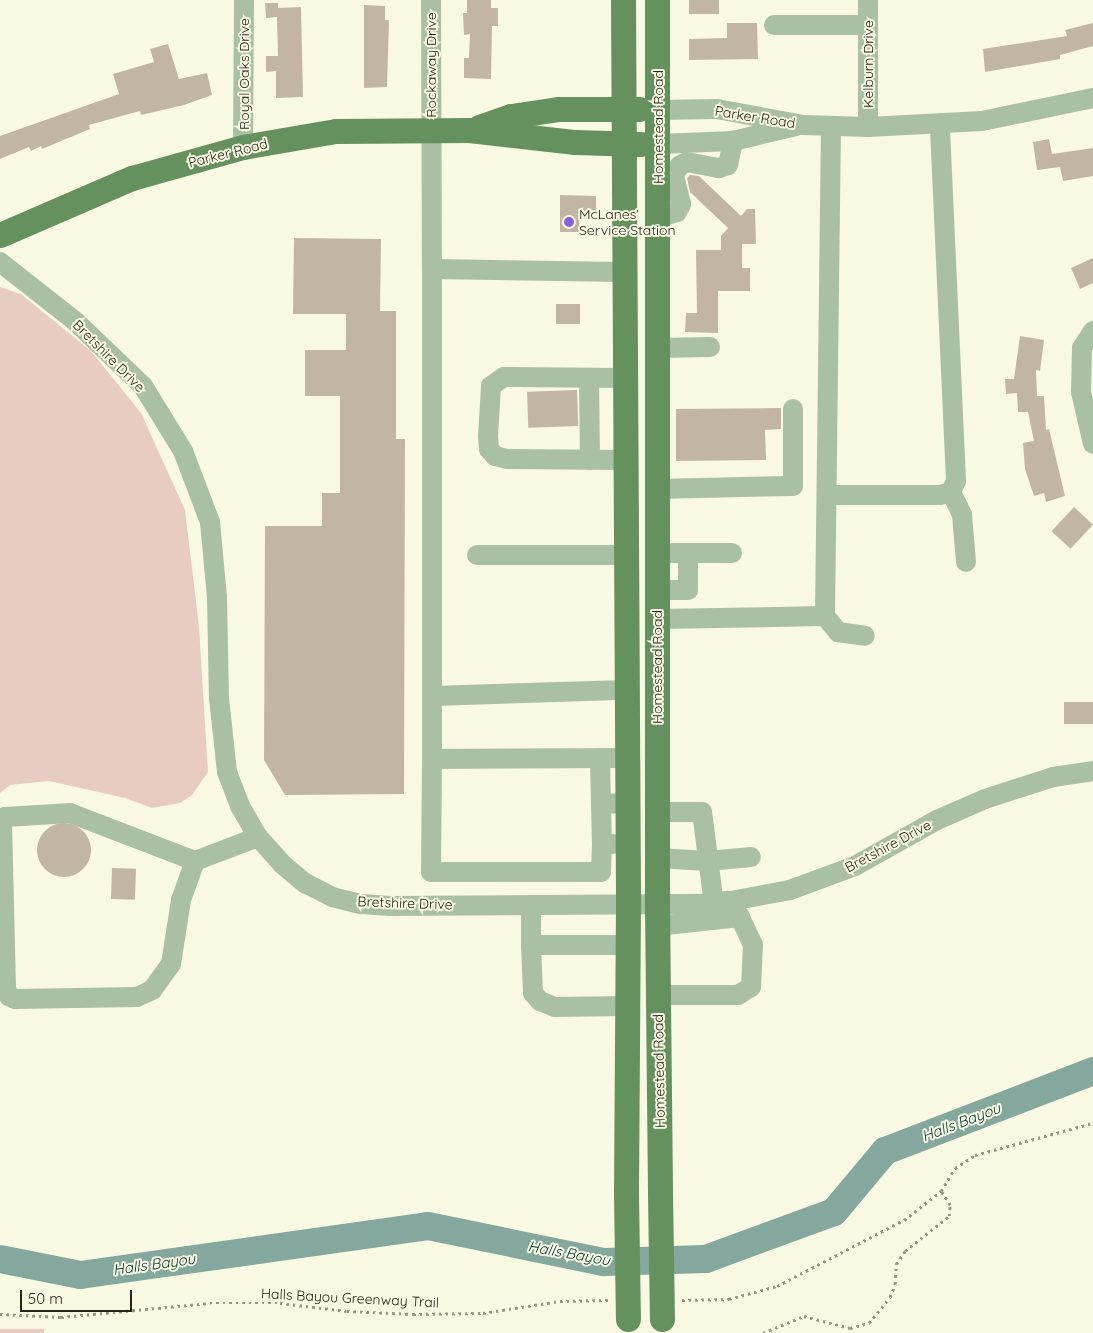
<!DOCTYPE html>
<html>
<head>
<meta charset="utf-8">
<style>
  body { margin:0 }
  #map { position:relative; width:1093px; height:1333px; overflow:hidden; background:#f9f9e3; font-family:Quicksand,sans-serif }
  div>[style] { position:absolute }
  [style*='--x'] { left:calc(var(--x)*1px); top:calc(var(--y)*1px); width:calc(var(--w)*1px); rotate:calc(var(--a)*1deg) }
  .green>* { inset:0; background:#e8cbc2; transform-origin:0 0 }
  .river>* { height:28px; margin:-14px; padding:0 14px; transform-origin:14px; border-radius:14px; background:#84a89e }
  .building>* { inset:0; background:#c3b5a4; transform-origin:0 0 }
  .round { border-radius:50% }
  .path>* { height:2.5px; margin-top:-1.25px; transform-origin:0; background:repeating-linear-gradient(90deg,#969687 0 2.5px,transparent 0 6.5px) }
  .minor>* { height:20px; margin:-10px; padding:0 10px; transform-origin:10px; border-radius:10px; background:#a9c0a5 }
  .major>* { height:25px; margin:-12.5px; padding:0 12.5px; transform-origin:12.5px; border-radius:12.5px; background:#65915f }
  .major-bridge>* { height:25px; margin:-12.5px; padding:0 12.5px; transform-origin:12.5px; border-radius:12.5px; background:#65915f }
  .dots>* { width:14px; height:14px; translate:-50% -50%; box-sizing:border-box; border:2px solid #f9f9e3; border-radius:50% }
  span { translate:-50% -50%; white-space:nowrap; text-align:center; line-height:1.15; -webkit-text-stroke:4px #f9f9e3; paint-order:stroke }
  .street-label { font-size:14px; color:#25251d }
  .poi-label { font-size:14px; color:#25251d }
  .left { translate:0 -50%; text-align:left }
  .water-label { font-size:15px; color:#023b31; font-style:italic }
  .scale { position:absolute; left:20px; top:1290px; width:112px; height:22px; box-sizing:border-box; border:2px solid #25251d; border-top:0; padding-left:6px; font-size:15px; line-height:18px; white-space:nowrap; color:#25251d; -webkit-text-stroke:4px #f9f9e3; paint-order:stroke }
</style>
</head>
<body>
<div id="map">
  <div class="green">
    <i style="clip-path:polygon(0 287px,21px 294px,91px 351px,141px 413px,185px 510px,199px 627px,208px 772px,192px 795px,180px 803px,152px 808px,125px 798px,49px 781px,10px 785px,0 793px)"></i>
    <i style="left:0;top:1329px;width:44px;height:4px"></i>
  </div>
  <div class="river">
    <i style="--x:0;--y:1259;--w:82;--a:11.3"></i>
    <i style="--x:80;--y:1275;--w:351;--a:-8"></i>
    <i style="--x:428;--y:1226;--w:180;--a:11.6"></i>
    <i style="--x:604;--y:1262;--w:102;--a:-1.7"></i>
    <i style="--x:706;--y:1259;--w:136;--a:-20.2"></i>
    <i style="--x:834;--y:1212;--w:80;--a:-50.1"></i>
    <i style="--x:885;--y:1151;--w:223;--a:-21"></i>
  </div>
  <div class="building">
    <i style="clip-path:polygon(467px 0,491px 0,491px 8px,498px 8px,498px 26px,492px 26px,491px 79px,464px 78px,464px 58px,469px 58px,470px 34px,464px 35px,463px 13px,467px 13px)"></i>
    <i style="left:689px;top:0;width:30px;height:14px"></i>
    <i style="clip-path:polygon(265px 3px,278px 3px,278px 8px,301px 7px,303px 97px,276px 98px,276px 71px,266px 72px,266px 56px,278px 56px,277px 17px,266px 18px)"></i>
    <i style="clip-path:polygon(364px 5px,385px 6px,385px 20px,389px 20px,387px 87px,364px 88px)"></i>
    <i style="clip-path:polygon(727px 23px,757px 23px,758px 59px,689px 60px,689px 39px,727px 38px)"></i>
    <i style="clip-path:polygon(1093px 23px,1093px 46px,1060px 55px,1060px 59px,985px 72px,983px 49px,1067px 36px,1065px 30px)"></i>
    <i style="clip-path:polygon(168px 44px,179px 79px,207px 73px,212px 95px,184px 105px,141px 115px,140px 111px,125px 115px,89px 125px,90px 129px,42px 149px,41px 146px,31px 151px,29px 147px,0 159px,0 136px,119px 94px,113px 74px,154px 62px,150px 49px)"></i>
    <i style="clip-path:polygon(1049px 139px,1052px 154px,1093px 148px,1093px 176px,1063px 181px,1060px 167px,1037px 170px,1033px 142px)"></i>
    <i style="clip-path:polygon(690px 175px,699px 176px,741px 216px,747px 209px,755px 209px,756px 244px,742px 244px,742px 268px,750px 268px,750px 291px,718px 291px,718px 333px,685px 332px,686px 313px,697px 313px,696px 250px,721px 250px,721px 236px,728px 228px,690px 192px,687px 178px)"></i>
    <i style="clip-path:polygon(560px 195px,596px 196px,596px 212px,579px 212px,579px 232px,560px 232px)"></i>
    <i style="clip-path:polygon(294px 238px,381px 239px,380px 311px,396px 311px,396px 439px,405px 439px,404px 794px,285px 795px,264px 760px,265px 526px,322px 526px,322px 493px,340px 493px,340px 396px,305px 396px,305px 350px,346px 350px,346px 314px,293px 314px)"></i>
    <i style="clip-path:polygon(1093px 258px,1093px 283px,1080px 289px,1071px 268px)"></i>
    <i style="left:556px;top:304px;width:24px;height:20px"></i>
    <i style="clip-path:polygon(1020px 336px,1044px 340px,1040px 371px,1036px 370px,1037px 396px,1044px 396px,1046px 430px,1049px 429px,1065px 496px,1046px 502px,1044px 493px,1034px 496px,1025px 469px,1023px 443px,1034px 441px,1028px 412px,1018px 412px,1017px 393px,1006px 394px,1005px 379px,1014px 379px)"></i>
    <i style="left:577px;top:390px;width:36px;height:50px;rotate:88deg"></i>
    <i style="clip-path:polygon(781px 408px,781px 429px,765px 430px,766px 460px,676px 461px,676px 409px)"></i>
    <i style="left:1074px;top:507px;width:26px;height:33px;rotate:43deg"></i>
    <i style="left:1093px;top:702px;width:22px;height:29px;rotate:90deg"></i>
    <i class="round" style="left:37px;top:823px;width:54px;height:54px"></i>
    <i style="left:112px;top:868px;width:24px;height:31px;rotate:2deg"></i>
  </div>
  <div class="path">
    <i style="--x:682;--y:1300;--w:47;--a:-1.2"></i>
    <i style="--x:729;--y:1299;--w:50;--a:-15.2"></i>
    <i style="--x:777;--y:1286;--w:143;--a:-27.5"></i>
    <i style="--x:904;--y:1220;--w:47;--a:-38.1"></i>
    <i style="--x:941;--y:1191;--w:27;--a:-59"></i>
    <i style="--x:955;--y:1168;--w:24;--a:-33"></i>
    <i style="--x:975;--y:1155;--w:122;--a:-15.2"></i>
    <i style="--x:0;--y:1314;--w:61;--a:2.8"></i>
    <i style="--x:61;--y:1317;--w:150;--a:-5.4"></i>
    <i style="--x:210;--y:1303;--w:70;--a:0"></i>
    <i style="--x:280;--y:1303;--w:67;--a:6.8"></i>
    <i style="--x:347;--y:1311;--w:66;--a:2.6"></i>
    <i style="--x:413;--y:1314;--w:70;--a:-0.8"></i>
    <i style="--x:483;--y:1313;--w:78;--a:-8.9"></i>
    <i style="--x:560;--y:1301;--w:49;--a:-1.2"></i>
    <i style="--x:763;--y:1333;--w:44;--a:-22.5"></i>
    <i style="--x:804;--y:1316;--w:48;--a:14.6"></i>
    <i style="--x:850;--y:1328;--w:20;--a:-15"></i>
    <i style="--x:869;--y:1323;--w:33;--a:-51"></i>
    <i style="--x:890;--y:1297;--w:14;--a:-69"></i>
    <i style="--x:895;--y:1284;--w:20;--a:-87"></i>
    <i style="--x:896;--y:1264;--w:16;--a:-55"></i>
    <i style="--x:905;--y:1251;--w:56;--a:-38.5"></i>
    <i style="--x:949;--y:1216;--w:11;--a:-85"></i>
    <i style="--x:950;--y:1205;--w:17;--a:-123"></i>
  </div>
  <div class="minor">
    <i style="--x:431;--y:0;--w:269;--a:89.8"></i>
    <i style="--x:868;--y:0;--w:127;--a:90"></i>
    <i style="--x:774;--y:25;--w:94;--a:0"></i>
    <i style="--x:659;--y:110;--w:58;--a:-1"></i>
    <i style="--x:717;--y:109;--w:87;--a:10.5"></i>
    <i style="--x:803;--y:125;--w:65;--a:1.8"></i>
    <i style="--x:868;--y:127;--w:114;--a:-3"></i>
    <i style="--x:982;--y:121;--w:113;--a:-11.7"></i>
    <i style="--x:658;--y:144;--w:75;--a:-2.3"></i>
    <i style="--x:733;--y:141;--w:65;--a:-13.4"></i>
    <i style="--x:243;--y:147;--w:147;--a:-89.6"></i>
    <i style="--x:657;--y:218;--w:21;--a:-17"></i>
    <i style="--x:677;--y:212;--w:9;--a:-63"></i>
    <i style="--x:681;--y:204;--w:29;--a:-104"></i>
    <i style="--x:674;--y:176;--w:11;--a:-63"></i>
    <i style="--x:679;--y:166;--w:9;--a:-27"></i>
    <i style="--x:687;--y:162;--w:33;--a:11"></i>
    <i style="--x:719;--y:168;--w:9;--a:-18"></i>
    <i style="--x:728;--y:165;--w:25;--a:-78"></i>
    <i style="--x:0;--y:262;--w:95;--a:38.2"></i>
    <i style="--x:75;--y:321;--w:94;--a:43.7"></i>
    <i style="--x:143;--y:386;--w:76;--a:58.4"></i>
    <i style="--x:183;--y:451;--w:76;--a:69.2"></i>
    <i style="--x:210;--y:522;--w:75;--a:84.7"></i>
    <i style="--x:217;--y:597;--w:101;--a:88.9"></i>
    <i style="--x:219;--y:698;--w:74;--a:83.8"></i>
    <i style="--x:227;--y:772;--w:36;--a:69"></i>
    <i style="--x:240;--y:806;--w:36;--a:60"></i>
    <i style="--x:258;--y:837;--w:36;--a:48"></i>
    <i style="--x:282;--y:864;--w:30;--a:40"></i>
    <i style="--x:305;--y:883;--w:30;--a:27"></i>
    <i style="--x:332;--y:897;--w:30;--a:14"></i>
    <i style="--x:361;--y:904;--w:29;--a:4"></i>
    <i style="--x:390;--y:906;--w:324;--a:-0.4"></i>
    <i style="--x:714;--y:904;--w:77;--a:-10.4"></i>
    <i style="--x:790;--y:890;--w:69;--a:-20.3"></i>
    <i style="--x:855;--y:866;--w:94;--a:-29.3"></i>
    <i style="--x:937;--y:820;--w:52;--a:-23.6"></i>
    <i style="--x:985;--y:799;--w:71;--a:-17.9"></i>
    <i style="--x:1053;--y:777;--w:40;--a:-8.5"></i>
    <i style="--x:624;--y:272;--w:192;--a:-179.1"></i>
    <i style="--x:432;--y:269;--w:427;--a:90"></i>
    <i style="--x:432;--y:696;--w:195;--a:-1.8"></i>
    <i style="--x:1093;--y:331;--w:20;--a:123"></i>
    <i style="--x:1082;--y:348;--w:44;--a:91.3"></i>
    <i style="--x:1081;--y:392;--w:53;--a:77"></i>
    <i style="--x:657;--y:348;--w:53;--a:-1.1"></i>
    <i style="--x:589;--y:378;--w:82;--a:89.3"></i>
    <i style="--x:625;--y:378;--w:121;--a:-179.5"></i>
    <i style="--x:504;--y:377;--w:16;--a:145"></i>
    <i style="--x:491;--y:386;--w:50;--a:93.4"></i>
    <i style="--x:488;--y:436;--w:13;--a:86"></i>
    <i style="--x:489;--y:449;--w:9;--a:49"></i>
    <i style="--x:495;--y:456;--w:12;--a:14"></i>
    <i style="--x:507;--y:459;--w:118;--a:0.5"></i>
    <i style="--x:657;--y:489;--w:136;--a:-1.3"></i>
    <i style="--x:793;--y:486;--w:77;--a:-90"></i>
    <i style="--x:951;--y:492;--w:25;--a:64"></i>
    <i style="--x:962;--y:515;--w:47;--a:85.1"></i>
    <i style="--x:827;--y:495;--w:113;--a:0"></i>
    <i style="--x:940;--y:495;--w:11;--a:-15"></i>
    <i style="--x:951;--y:492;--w:12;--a:-66"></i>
    <i style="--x:956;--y:481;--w:358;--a:-92.6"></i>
    <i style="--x:657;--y:553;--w:75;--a:0"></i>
    <i style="--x:477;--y:555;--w:149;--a:0"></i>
    <i style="--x:657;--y:590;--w:31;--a:0"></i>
    <i style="--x:688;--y:590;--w:37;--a:-90"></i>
    <i style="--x:825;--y:616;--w:21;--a:51"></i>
    <i style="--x:838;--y:632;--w:27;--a:8"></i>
    <i style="--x:657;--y:619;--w:168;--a:-1"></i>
    <i style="--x:825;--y:616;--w:490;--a:-89.3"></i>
    <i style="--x:432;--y:696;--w:63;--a:90"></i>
    <i style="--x:432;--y:759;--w:195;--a:-0.3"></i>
    <i style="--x:600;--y:758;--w:46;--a:88.8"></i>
    <i style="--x:601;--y:804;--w:27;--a:-2"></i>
    <i style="--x:432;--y:759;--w:113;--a:90.5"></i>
    <i style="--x:431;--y:872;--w:170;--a:0"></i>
    <i style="--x:601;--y:872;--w:28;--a:-88"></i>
    <i style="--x:601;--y:804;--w:40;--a:88.6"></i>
    <i style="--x:602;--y:844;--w:11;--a:0"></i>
    <i style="--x:657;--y:812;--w:45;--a:0"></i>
    <i style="--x:702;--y:812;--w:93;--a:82.6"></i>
    <i style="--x:657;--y:858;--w:51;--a:3.4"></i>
    <i style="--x:708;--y:861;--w:43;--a:-5.3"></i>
    <i style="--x:195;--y:861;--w:134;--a:-159"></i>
    <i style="--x:70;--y:813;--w:65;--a:176.5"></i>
    <i style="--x:5;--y:817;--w:7;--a:117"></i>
    <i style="--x:2;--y:823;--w:166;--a:88.6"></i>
    <i style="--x:6;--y:989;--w:8;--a:67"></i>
    <i style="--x:9;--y:996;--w:7;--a:27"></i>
    <i style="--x:15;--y:999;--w:122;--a:-0.9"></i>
    <i style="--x:137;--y:997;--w:17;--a:-25"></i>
    <i style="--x:152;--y:990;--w:32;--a:-54"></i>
    <i style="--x:171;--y:964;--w:65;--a:-81.1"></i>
    <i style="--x:181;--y:900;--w:41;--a:-70.3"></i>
    <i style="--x:195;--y:861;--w:67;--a:-20.9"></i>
    <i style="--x:531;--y:905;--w:40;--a:90"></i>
    <i style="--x:531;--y:945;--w:97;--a:0"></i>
    <i style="--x:657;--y:926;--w:83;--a:-6.2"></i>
    <i style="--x:531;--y:945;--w:48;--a:87.6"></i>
    <i style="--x:533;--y:993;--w:11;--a:49"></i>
    <i style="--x:540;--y:1001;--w:16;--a:22"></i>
    <i style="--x:555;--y:1007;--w:72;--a:-0.8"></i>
    <i style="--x:658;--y:995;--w:80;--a:0"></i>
    <i style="--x:738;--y:995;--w:15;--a:-32"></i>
    <i style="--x:751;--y:987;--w:42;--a:-87.3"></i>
    <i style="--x:753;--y:945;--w:31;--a:-115"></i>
    <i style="--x:740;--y:917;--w:21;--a:-129"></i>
  </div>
  <div class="major">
    <i style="--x:623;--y:0;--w:904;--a:89.68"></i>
    <i style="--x:628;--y:904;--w:291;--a:90.4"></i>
    <i style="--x:657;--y:0;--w:904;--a:90"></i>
    <i style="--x:657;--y:904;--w:290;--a:89.4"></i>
    <i style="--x:479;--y:127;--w:34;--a:-19"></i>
    <i style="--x:511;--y:116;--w:49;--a:-8.3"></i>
    <i style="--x:559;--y:109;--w:80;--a:0"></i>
    <i style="--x:0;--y:235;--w:144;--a:-23.4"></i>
    <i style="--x:132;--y:178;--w:115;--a:-15.6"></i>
    <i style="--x:243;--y:147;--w:94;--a:-9.8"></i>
    <i style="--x:336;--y:131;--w:133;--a:-0.4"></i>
    <i style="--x:469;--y:130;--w:107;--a:6.5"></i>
    <i style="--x:575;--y:142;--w:65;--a:1.8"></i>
  </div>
  <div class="major-bridge">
    <i style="--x:660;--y:1194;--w:125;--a:89.1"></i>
    <i style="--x:626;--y:1195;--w:124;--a:89.1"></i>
  </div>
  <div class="dots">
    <i style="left:569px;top:222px;background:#8361dc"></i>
  </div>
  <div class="street-label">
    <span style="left:868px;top:64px;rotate:-90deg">Kelburn Drive</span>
    <span style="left:431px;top:65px;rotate:-90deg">Rockaway Drive</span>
    <span style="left:244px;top:74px;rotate:-90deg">Royal Oaks Drive</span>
    <span style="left:755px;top:117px;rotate:9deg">Parker Road</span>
    <span style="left:658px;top:127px;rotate:-90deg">Homestead Road</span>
    <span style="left:228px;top:153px;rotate:-14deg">Parker Road</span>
    <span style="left:109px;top:356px;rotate:45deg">Bretshire Drive</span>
    <span style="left:657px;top:667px;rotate:-90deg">Homestead Road</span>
    <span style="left:888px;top:846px;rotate:-28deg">Bretshire Drive</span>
    <span style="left:405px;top:903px;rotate:2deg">Bretshire Drive</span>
    <span style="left:659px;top:1071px;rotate:-91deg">Homestead Road</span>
    <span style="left:350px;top:1298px;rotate:3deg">Halls Bayou Greenway Trail</span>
  </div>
  <div class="poi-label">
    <span class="left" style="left:579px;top:222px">McLanes’<br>Service Station</span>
  </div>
  <div class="water-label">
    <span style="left:961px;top:1122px;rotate:-21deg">Halls Bayou</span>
    <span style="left:569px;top:1253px;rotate:10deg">Halls Bayou</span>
    <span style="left:154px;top:1264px;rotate:-8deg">Halls Bayou</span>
  </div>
  <div class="scale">50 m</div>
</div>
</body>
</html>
